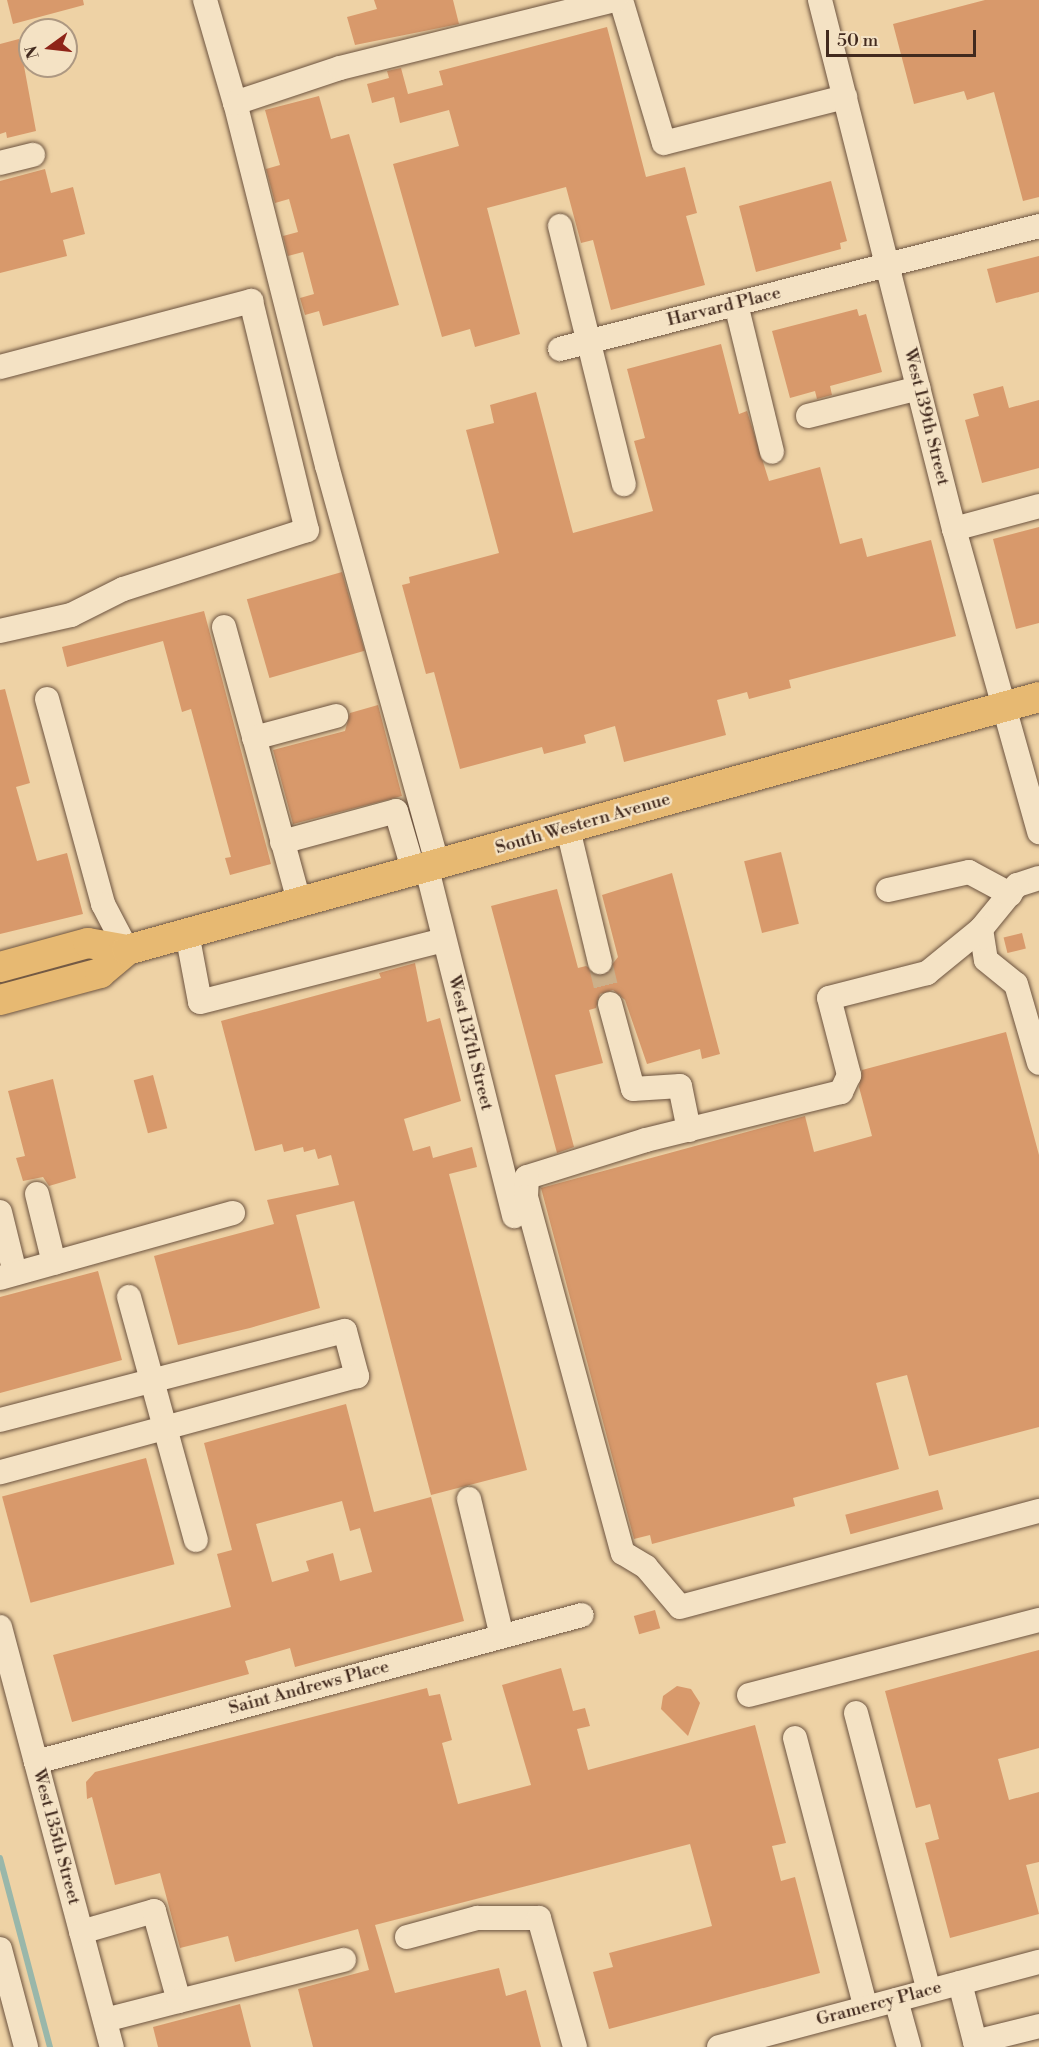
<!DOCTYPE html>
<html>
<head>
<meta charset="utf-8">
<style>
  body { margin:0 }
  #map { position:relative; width:1039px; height:2047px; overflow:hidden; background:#eed2a5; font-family:"Libre Bodoni",serif }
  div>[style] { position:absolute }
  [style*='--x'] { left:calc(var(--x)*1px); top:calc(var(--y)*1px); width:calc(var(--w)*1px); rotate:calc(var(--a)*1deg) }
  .stream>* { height:6px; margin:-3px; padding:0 3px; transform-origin:3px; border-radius:3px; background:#99b7aa }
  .building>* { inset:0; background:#d8996b; transform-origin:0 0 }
  .minor-tunnel>* { height:24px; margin-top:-12px; transform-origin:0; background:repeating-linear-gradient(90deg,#ccb08a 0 24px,transparent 0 36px) }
  .roads { filter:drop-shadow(0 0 2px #6d5440) drop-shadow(0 0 2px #6d5440) }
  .minor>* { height:24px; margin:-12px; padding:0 12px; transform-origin:12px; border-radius:12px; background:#f4e2c4 }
  .major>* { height:30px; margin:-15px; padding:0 15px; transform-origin:15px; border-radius:15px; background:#e7b972 }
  span { translate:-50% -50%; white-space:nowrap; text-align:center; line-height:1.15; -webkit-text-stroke:4.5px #f4e2c4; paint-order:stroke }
  .street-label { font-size:18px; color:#422a1e }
  .north { position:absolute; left:18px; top:18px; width:60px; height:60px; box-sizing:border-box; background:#f4e2c4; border:2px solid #ad9882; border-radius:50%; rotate:255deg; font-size:16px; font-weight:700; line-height:24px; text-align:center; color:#422a1e }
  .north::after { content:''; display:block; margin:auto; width:21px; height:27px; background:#8f2418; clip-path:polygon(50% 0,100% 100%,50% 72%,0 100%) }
  .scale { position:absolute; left:826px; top:30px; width:150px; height:27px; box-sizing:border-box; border:3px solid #422a1e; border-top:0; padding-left:8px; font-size:18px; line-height:21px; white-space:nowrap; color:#422a1e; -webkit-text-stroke:4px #f4e2c4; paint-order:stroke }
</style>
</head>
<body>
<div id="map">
  <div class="stream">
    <i style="--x:0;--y:1858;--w:196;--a:75.2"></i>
  </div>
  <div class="building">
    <i style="clip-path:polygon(7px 0,83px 0,84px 5px,13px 24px)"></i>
    <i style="clip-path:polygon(374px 0,453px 0,459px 24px,355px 45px,347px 17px,377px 9px)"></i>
    <i style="clip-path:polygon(985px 0,1039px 0,1039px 197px,1023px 201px,994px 92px,967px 100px,964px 91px,914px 104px,893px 24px)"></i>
    <i style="clip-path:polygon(607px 27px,646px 177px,685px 167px,697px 213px,686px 216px,705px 285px,611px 310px,593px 240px,581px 243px,566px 187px,487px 208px,520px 334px,475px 347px,470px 329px,442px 337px,393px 164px,459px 146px,449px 110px,400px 123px,394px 97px,372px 103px,367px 84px,389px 78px,387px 71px,401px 68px,408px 94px,443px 85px,439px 71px)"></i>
    <i style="clip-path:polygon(19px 39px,36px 131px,7px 138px,6px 132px,0 134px,0 44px)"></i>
    <i style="clip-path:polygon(319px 96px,331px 139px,349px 134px,399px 305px,323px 326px,319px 311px,305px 315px,300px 298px,314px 294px,303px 252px,288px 256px,283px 236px,298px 232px,289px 199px,275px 203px,266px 169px,280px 165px,265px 110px)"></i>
    <i style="clip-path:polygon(45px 169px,51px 193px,73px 187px,85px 234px,63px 240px,67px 256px,0 273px,0 181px)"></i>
    <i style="clip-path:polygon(831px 181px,847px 241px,840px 243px,841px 249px,756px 272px,739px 206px)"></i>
    <i style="clip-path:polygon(1039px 256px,1039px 292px,996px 303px,987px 269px)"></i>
    <i style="clip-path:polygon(857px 309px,859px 316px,866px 314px,882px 372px,830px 386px,832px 395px,817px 399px,815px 391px,790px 398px,772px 331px)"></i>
    <i style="clip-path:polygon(721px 344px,739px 414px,747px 411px,769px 481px,820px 467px,840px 544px,862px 538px,867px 557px,931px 540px,956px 636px,789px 680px,791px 688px,749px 699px,747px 692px,717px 700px,726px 735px,624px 762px,615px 726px,584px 735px,586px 743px,544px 754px,542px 747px,460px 769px,434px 672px,426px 674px,402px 585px,410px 583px,409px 577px,499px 553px,466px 430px,494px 423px,490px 405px,536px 392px,573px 533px,653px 511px,634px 441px,645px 438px,627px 369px)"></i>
    <i style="clip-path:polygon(1003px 386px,1009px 408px,1039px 400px,1039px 468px,982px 483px,965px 420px,979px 416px,973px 394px)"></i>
    <i style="clip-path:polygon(1039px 527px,1039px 623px,1016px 629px,993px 539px)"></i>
    <i style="left:342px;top:572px;width:82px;height:99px;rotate:74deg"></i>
    <i style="clip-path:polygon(204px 611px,271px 864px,230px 875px,225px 858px,231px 857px,191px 709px,182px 712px,163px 641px,67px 667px,62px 647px)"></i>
    <i style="clip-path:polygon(5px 689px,30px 783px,16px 787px,37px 861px,67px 853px,83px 914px,0 934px,0 690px)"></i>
    <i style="clip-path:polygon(378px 705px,402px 796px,293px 824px,273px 750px,345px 731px,350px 713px)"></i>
    <i style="left:781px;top:852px;width:74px;height:38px;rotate:76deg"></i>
    <i style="clip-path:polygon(672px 873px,720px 1054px,702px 1059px,700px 1049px,647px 1064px,625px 1000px,613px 990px,600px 994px,596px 1008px,589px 1010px,603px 1063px,555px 1075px,574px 1147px,557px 1153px,491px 906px,557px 889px,578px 968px,586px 966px,603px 976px,618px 957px,602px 895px)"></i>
    <i style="left:1022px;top:933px;width:16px;height:19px;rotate:76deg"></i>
    <i style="clip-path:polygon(415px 963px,427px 1022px,440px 1018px,461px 1101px,404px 1119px,413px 1151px,430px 1146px,433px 1158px,472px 1147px,477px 1167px,449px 1174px,527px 1470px,431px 1495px,354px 1201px,296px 1215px,320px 1308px,250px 1328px,178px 1345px,154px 1256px,274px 1224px,267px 1200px,339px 1185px,331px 1155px,318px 1159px,315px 1149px,304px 1152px,303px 1147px,284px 1152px,282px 1144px,255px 1151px,221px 1021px,381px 978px,379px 973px)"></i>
    <i style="clip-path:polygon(1006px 1032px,1039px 1155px,1039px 1427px,929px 1456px,907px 1375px,876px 1383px,899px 1469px,793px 1498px,795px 1506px,652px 1544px,650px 1535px,634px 1539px,541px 1188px,805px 1116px,814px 1152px,872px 1136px,859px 1087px,862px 1070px)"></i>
    <i style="left:153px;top:1075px;width:55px;height:20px;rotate:75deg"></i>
    <i style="clip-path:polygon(53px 1079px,76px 1178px,49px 1186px,43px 1177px,23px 1181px,16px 1158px,25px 1156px,8px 1091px)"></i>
    <i style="clip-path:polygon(98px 1271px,122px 1360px,0 1393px,0 1297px)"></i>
    <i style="clip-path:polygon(evenodd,346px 1404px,374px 1512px,431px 1497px,464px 1621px,295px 1667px,290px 1648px,245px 1661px,249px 1674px,72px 1722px,53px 1655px,231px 1607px,217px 1554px,232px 1550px,204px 1443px,346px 1404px,342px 1501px,350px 1531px,360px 1528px,372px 1572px,340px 1581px,333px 1553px,306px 1561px,309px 1571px,272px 1582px,256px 1524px,342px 1501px)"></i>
    <i style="left:146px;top:1458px;width:110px;height:149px;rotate:75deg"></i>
    <i style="left:938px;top:1490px;width:20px;height:96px;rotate:75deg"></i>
    <i style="left:655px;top:1610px;width:19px;height:22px;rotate:74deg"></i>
    <i style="clip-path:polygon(1039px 1650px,1039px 1748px,998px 1759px,1009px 1800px,1039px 1792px,1039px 1862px,1026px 1865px,1039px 1914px,950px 1938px,925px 1843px,939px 1839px,930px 1804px,916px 1808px,885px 1691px)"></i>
    <i style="clip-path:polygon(561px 1668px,573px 1711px,585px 1708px,590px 1726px,577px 1729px,588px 1770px,755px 1725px,786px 1843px,772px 1846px,781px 1881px,795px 1877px,820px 1973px,609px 2029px,593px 1972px,613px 1967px,609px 1953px,712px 1926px,690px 1844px,375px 1925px,395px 1993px,499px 1968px,506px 1996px,526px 1990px,541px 2047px,313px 2047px,298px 1989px,369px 1970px,358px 1929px,235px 1962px,228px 1936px,180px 1948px,160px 1873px,115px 1885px,92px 1797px,87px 1799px,86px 1782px,95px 1772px,427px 1688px,429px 1696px,440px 1694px,452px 1740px,442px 1743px,458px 1804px,531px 1785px,502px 1685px)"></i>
    <i style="clip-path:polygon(677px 1686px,691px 1689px,700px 1703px,688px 1736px,661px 1709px,663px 1696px)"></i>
    <i style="clip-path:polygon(240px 2004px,251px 2047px,158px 2047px,153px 2027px)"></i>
  </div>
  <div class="minor-tunnel">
    <i style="--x:600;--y:962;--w:43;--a:76.6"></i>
  </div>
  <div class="roads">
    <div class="minor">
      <i style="--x:205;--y:0;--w:107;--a:73.8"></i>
      <i style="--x:621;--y:0;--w:149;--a:73.3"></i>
      <i style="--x:664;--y:143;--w:187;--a:-14.3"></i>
      <i style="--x:820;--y:0;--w:546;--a:75.79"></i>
      <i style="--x:954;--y:529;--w:315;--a:74.3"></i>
      <i style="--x:0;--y:163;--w:34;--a:-14"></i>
      <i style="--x:560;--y:226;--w:266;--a:76.1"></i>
      <i style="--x:736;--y:304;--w:152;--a:76.3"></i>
      <i style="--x:560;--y:349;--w:495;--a:-14.4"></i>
      <i style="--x:0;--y:367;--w:260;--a:-14.7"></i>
      <i style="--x:251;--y:301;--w:236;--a:76.3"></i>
      <i style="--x:307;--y:530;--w:193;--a:162.2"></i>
      <i style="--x:123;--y:589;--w:58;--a:153.4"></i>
      <i style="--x:71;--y:615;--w:73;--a:167.3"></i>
      <i style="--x:808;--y:416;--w:114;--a:-14.2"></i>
      <i style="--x:954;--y:529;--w:88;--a:-15.1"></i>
      <i style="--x:224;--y:627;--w:287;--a:74.7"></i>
      <i style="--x:47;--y:699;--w:213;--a:74.7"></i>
      <i style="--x:103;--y:904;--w:52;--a:62.4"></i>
      <i style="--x:254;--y:738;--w:85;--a:-15"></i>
      <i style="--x:568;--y:829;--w:137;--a:76.5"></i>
      <i style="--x:282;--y:842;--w:118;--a:-15.2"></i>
      <i style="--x:396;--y:811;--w:64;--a:73.6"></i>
      <i style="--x:438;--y:866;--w:415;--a:-105.5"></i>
      <i style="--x:327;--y:466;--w:374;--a:-104.2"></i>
      <i style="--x:235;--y:103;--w:111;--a:-18.4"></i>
      <i style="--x:340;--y:68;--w:283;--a:-13.9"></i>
      <i style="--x:427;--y:869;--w:358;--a:75.9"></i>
      <i style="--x:1039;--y:878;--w:23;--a:162"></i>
      <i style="--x:1017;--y:885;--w:57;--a:129.3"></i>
      <i style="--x:981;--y:929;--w:31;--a:81"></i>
      <i style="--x:986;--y:960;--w:38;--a:39"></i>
      <i style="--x:1016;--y:984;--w:82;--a:73.8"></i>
      <i style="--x:888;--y:890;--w:83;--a:-12.5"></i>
      <i style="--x:969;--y:872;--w:47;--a:28.2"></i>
      <i style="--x:981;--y:929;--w:70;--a:140.8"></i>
      <i style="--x:927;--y:973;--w:101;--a:165.7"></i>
      <i style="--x:829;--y:998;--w:80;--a:75.4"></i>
      <i style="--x:849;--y:1075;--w:19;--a:115"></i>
      <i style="--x:841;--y:1092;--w:201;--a:166.2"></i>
      <i style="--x:646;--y:1140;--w:125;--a:162.7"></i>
      <i style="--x:527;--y:1177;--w:20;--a:93"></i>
      <i style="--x:526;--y:1197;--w:369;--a:74.8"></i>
      <i style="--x:623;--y:1553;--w:27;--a:31"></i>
      <i style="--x:646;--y:1567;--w:52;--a:49.6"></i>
      <i style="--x:680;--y:1607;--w:372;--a:-15"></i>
      <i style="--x:187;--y:933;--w:70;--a:79.3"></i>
      <i style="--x:200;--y:1002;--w:251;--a:-14.3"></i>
      <i style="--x:610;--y:1004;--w:88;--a:74.9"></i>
      <i style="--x:633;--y:1089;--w:47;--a:-3.7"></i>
      <i style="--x:680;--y:1086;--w:45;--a:78.4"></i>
      <i style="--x:37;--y:1194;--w:71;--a:76.2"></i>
      <i style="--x:0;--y:1212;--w:63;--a:76.2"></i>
      <i style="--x:0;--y:1278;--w:242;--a:-15.6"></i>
      <i style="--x:129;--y:1297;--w:252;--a:74.6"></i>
      <i style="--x:0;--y:1420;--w:356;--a:-14.5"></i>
      <i style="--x:345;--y:1331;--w:47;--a:75.1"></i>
      <i style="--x:357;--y:1376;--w:370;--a:164.9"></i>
      <i style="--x:469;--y:1499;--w:141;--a:76.5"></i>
      <i style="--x:0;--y:1627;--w:435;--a:75.1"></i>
      <i style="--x:749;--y:1695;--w:300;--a:-14.5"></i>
      <i style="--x:856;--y:1713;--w:287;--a:75.3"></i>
      <i style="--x:795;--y:1738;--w:279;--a:75.3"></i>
      <i style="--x:36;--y:1762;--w:565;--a:-15.07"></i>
      <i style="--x:81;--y:1932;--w:76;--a:-16"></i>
      <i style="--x:154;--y:1911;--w:93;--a:74.5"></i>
      <i style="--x:179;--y:2001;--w:76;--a:165.6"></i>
      <i style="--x:407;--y:1937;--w:73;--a:-15.2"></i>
      <i style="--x:477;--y:1918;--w:62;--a:0"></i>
      <i style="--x:539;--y:1918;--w:134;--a:74.4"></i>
      <i style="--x:0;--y:1949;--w:101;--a:75.1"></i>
      <i style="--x:960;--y:1983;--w:61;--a:75.7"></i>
      <i style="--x:975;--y:2042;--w:66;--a:-14"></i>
      <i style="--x:896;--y:2000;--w:49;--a:74.5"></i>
      <i style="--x:179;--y:2001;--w:170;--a:-14"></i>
      <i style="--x:719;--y:2047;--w:331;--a:-14.9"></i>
    </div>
    <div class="major">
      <i style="--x:0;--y:967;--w:91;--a:-15.3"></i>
      <i style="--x:88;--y:943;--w:40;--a:10"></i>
      <i style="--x:0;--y:1000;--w:104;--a:-15.1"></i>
      <i style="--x:100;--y:973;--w:35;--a:-40"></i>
      <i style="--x:127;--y:950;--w:946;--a:-15.5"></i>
    </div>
  </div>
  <div class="street-label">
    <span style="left:724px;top:307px;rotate:-14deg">Harvard Place</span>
    <span style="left:926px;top:417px;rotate:76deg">West 139th Street</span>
    <span style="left:583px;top:824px;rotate:-16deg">South Western Avenue</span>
    <span style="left:470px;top:1043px;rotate:76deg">West 137th Street</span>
    <span style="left:309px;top:1688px;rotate:-15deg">Saint Andrews Place</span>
    <span style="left:56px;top:1837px;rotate:75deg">West 135th Street</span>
    <span style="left:879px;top:2004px;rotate:-15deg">Gramercy Place</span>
  </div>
  <div class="north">N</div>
  <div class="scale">50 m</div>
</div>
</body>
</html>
